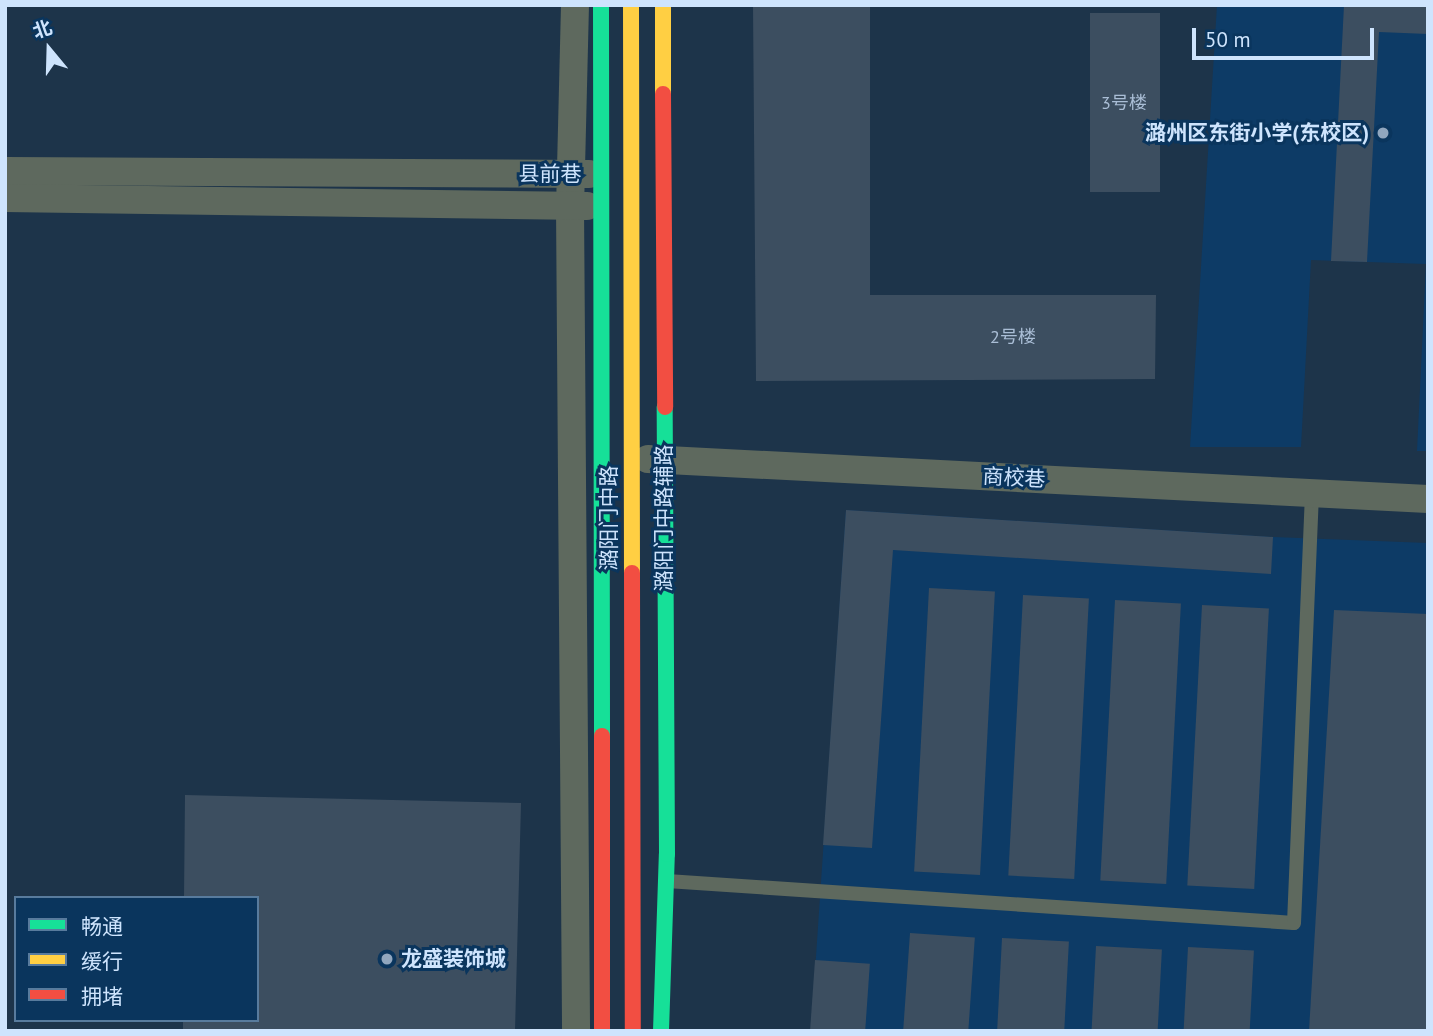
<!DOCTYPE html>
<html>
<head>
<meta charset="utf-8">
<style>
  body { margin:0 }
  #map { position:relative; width:1433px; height:1036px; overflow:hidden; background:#1d344a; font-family:"PT Sans","Noto Sans SC",sans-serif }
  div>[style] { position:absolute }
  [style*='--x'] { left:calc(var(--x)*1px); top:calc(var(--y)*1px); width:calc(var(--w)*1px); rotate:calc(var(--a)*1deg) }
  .built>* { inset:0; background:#0d3b66 }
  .building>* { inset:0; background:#3c4e60; transform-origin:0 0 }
  .lane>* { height:14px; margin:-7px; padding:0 7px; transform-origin:7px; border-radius:7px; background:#5e695e }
  .street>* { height:28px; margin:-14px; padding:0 14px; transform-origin:14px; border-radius:14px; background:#5e695e }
  .fast>* { height:16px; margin:-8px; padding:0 8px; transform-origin:8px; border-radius:8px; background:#16e098 }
  .slow>* { height:16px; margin:-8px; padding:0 8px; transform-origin:8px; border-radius:8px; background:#ffcf43 }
  .jam>* { height:16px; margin:-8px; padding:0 8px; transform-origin:8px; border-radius:8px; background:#f24e42 }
  .dots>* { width:19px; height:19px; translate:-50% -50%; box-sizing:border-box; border:4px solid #0a355d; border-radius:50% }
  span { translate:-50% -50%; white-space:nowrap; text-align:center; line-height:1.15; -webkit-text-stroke:6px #0a355d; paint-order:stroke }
  .number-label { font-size:18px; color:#aabed6 }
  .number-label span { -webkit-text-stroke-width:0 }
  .poi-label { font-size:21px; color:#cee4fd; font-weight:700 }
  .right { translate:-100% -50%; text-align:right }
  .left { translate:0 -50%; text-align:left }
  .street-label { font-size:21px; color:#cee4fd }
  .frame { position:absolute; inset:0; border:7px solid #cee4fd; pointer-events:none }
  .legend { position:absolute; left:14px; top:896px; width:245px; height:126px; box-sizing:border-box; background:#0a355d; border:2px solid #587b9d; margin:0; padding:9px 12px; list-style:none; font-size:21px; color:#cee4fd }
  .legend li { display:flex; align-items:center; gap:14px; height:35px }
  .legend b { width:35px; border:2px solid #587b9d }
  .north { position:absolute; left:14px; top:14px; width:70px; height:70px; -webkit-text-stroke:5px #0a355d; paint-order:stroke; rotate:341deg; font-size:19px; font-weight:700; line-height:28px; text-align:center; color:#cee4fd }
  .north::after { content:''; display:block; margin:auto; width:24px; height:32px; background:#cee4fd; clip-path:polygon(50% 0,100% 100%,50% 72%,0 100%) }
  .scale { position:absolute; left:1192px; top:28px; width:182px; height:32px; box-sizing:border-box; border:4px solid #cee4fd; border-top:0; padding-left:9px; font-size:21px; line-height:24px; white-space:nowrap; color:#cee4fd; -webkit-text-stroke:5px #0a355d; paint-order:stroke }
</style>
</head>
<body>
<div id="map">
  <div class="built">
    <i style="clip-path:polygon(1217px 5px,1428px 5px,1428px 451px,1417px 451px,1426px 264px,1311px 260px,1301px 447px,1190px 447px)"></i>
    <i style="clip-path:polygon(846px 510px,1273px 537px,1428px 543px,1428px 1031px,811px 1031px)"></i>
  </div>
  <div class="building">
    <i style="clip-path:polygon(753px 5px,870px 5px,870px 295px,1156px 295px,1155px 379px,756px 381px)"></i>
    <i style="clip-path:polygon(1344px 5px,1428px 5px,1428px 34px,1379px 32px,1367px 262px,1331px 261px)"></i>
    <i style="left:1090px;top:13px;width:70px;height:179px"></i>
    <i style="clip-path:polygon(846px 510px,1273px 537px,1271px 574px,893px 550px,872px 848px,823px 845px)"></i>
    <i style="left:929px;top:588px;width:66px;height:284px;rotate:3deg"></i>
    <i style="left:1023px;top:595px;width:66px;height:281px;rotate:3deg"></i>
    <i style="left:1115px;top:600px;width:66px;height:281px;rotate:3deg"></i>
    <i style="left:1202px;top:605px;width:67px;height:281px;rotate:3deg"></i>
    <i style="clip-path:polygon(1334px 610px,1428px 614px,1428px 1031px,1309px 1031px)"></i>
    <i style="clip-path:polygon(185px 795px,521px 803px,515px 1031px,183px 1031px,183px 1020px,257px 1020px,257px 898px,184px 898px)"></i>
    <i style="left:910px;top:933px;width:65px;height:98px;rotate:4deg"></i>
    <i style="left:1002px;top:938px;width:67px;height:93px;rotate:3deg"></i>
    <i style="left:1096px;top:946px;width:66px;height:85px;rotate:3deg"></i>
    <i style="left:1188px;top:947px;width:66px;height:84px;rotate:3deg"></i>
    <i style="left:815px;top:960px;width:55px;height:71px;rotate:4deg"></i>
  </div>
  <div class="lane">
    <i style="--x:667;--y:881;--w:628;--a:3.83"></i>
    <i style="--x:1294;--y:923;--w:430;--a:-87.6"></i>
  </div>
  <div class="street">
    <i style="--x:575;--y:5;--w:201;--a:91.4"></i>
    <i style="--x:570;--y:206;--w:825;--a:89.58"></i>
    <i style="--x:5;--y:171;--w:584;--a:0.29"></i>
    <i style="--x:5;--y:198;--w:582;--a:0.79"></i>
    <i style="--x:648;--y:459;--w:781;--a:2.94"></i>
  </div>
  <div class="fast">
    <i style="--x:601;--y:5;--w:731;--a:89.92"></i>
    <i style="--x:661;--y:1031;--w:177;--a:-88.1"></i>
    <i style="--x:667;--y:854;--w:447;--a:-90.3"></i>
  </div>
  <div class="slow">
    <i style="--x:631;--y:5;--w:568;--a:89.9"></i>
    <i style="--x:663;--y:5;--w:89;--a:90"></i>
  </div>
  <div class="jam">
    <i style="--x:663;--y:94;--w:313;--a:89.6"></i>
    <i style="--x:632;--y:573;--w:458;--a:89.9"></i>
    <i style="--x:602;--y:736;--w:295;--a:90"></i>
  </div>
  <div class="dots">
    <i style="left:1383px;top:133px;background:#90a6be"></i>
    <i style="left:387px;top:959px;background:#90a6be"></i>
  </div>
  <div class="number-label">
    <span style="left:1124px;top:103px">3号楼</span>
    <span style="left:1013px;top:337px">2号楼</span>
  </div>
  <div class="poi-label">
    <span class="right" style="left:1369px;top:133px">潞州区东街小学(东校区)</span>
    <span class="left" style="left:401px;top:959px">龙盛装饰城</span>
  </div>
  <div class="street-label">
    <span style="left:550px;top:174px">县前巷</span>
    <span style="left:1014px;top:478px;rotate:3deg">商校巷</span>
    <span style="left:609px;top:518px;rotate:-90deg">潞阳门中路</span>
    <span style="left:664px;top:518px;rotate:-90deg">潞阳门中路辅路</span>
  </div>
  <div class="frame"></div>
  <ul class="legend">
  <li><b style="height:9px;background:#16e098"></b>畅通</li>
  <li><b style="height:9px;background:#ffcf43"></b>缓行</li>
  <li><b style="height:9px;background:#f24e42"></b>拥堵</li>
  </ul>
  <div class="north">北</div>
  <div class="scale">50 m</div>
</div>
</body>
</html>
